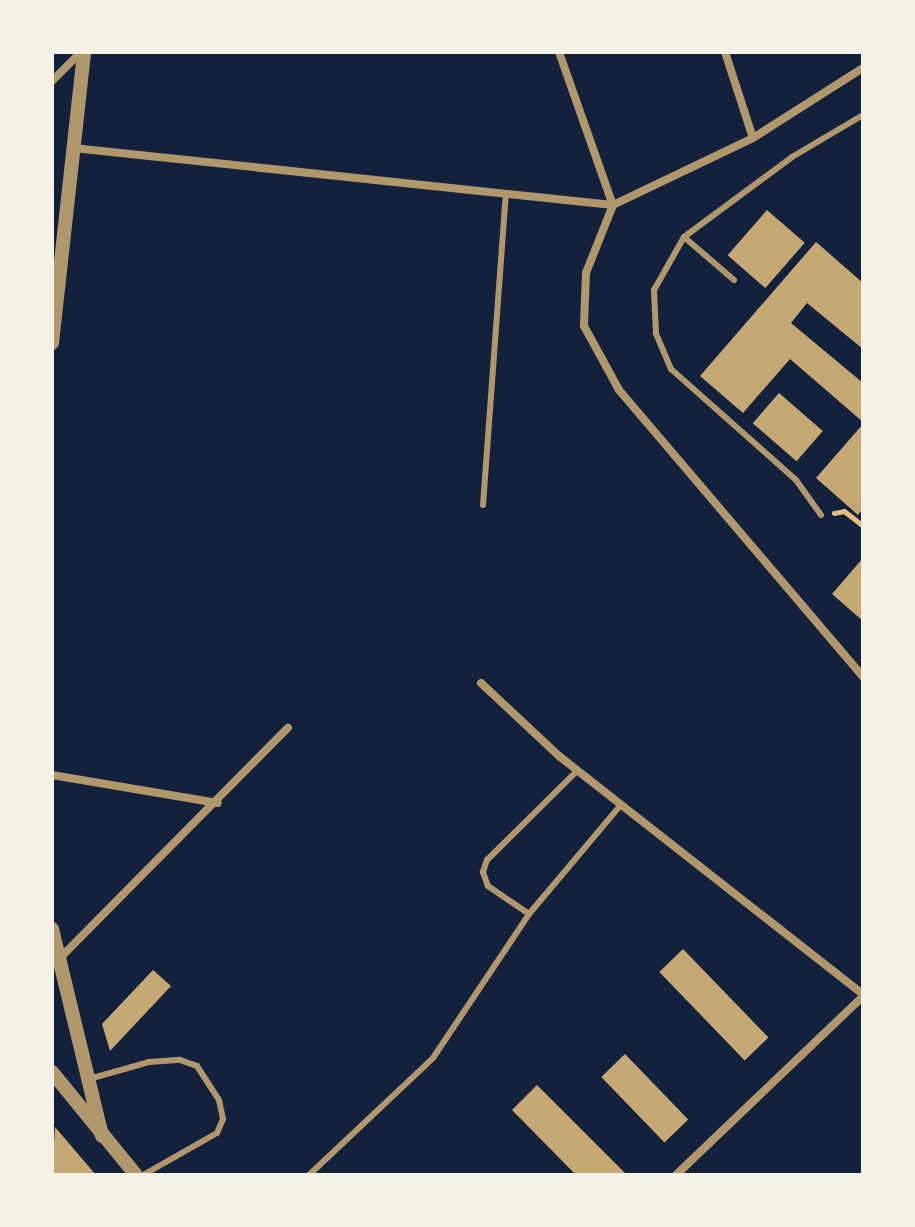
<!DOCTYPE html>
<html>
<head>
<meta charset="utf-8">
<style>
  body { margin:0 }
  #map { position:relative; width:915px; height:1227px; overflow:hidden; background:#14213d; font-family:"Alegreya Sans",sans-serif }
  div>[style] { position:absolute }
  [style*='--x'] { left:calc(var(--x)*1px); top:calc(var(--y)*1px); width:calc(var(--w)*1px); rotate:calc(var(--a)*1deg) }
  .building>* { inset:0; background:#c6a872; transform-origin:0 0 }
  .path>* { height:5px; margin:-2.5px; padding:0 2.5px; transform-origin:2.5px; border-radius:2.5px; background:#e5c07b }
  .service>* { height:6px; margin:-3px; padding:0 3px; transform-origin:3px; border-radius:3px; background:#b1986c }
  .minor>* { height:8px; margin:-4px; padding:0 4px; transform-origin:4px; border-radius:4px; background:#b1986c }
  .tertiary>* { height:14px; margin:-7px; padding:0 7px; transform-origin:7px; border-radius:7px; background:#b1986c }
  span { translate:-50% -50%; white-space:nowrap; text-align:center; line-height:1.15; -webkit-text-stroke:6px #f6f1e7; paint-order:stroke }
  .frame { position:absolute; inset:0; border:54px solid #f6f1e7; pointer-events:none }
</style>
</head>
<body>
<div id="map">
  <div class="building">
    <i style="left:767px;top:210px;width:50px;height:60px;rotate:41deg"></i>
    <i style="clip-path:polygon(816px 242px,863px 283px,863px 349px,807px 303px,791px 323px,863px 383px,863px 422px,790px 359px,743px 413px,700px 376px)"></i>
    <i style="left:779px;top:393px;width:58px;height:40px;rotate:41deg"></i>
    <i style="clip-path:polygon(863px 424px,863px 508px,858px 515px,816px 478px)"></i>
    <i style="clip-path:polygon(863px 558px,863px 621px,832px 594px)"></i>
    <i style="left:683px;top:949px;width:123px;height:33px;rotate:46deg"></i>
    <i style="clip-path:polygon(153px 970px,171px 986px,110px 1051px,102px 1024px)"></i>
    <i style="left:625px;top:1054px;width:91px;height:33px;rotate:46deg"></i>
    <i style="clip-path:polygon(537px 1085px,625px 1173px,623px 1175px,576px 1175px,512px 1110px)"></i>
    <i style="clip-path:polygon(55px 1127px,96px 1175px,52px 1175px)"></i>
  </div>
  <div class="path">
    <i style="--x:834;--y:513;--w:10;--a:-11"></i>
    <i style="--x:844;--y:511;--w:24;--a:38"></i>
  </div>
  <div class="service">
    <i style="--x:684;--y:237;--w:66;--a:40.7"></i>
    <i style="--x:483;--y:505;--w:312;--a:-85.8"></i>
    <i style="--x:821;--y:515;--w:43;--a:-125.5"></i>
    <i style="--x:796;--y:480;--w:167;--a:-138.4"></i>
    <i style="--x:671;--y:369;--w:39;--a:-113"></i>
    <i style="--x:656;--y:333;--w:43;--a:-92.7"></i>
    <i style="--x:654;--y:290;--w:61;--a:-60.5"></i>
    <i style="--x:684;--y:237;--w:134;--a:-36.5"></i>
    <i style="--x:792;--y:157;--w:82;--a:-30.6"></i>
    <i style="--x:529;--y:914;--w:50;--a:-145.7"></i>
    <i style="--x:488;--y:886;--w:15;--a:-110"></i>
    <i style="--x:483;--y:872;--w:13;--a:-72"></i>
    <i style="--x:487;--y:860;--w:127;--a:-44.7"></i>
    <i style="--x:89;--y:1079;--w:62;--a:-15.8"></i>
    <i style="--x:149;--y:1062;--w:31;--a:-4"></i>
    <i style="--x:180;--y:1060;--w:18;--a:19"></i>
    <i style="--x:197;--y:1066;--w:40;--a:57.1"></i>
    <i style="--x:219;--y:1100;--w:19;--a:78"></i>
    <i style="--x:223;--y:1119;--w:15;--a:113"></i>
    <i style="--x:217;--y:1133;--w:85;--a:150.4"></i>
    <i style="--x:309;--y:1175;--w:170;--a:-43.3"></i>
    <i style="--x:433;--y:1058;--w:173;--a:-56.3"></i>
    <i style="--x:529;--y:914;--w:141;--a:-49.9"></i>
  </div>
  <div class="minor">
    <i style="--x:559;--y:52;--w:162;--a:70.6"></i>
    <i style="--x:725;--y:52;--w:90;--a:72"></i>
    <i style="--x:52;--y:81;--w:41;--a:-45"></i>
    <i style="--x:73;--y:148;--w:543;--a:6.03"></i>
    <i style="--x:613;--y:205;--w:73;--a:111.7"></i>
    <i style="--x:586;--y:273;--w:53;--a:92.2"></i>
    <i style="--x:584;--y:326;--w:73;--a:61.3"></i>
    <i style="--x:619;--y:390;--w:377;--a:49.6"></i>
    <i style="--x:613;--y:205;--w:155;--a:-25.6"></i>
    <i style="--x:753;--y:138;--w:130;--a:-32.5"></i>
    <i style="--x:481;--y:683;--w:107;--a:43.1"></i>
    <i style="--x:559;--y:756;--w:386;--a:38.1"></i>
    <i style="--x:52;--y:775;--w:168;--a:9.6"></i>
    <i style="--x:60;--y:958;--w:324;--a:-45.3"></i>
    <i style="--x:676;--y:1175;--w:259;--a:-43.7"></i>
  </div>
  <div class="tertiary">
    <i style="--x:52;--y:343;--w:293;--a:-83.7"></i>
    <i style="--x:52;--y:929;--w:213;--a:76.4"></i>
    <i style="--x:52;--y:1072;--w:133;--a:50.8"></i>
  </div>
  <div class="frame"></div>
</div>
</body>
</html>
